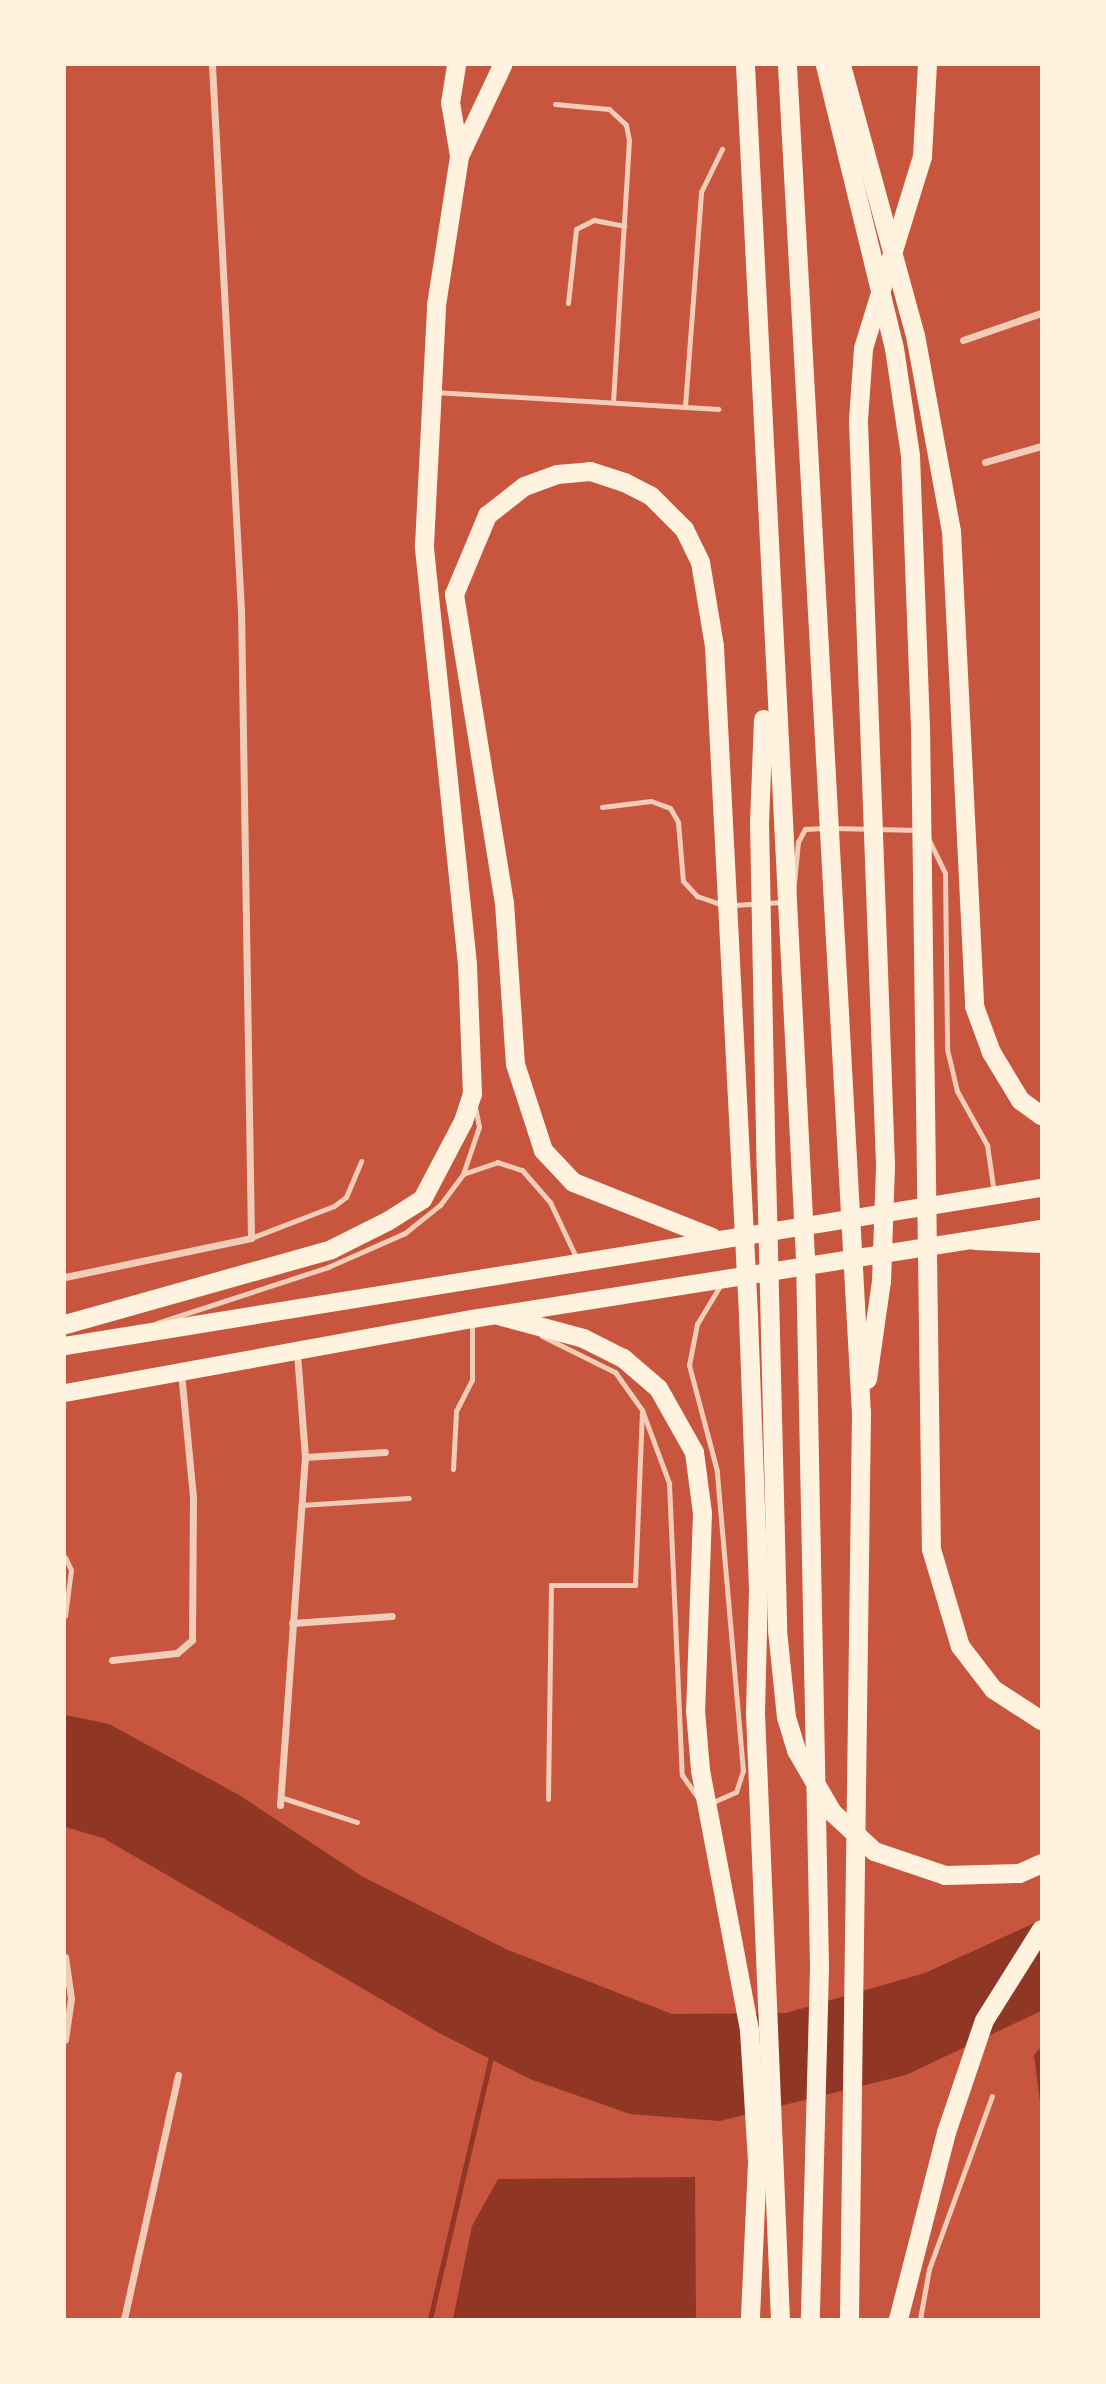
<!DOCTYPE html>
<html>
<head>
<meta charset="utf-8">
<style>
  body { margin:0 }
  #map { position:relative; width:1106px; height:2384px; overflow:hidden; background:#c8553d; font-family:Ubuntu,sans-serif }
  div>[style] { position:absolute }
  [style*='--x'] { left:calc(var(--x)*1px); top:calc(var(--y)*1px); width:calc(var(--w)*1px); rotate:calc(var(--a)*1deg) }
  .water>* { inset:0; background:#8f3625 }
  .stream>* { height:5px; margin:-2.5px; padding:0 2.5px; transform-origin:2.5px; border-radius:2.5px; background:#8f3625 }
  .service>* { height:5px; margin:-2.5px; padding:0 2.5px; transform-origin:2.5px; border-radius:2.5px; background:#f1ccb7 }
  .minor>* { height:7px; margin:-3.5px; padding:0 3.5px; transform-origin:3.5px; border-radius:3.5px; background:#f1ccb7 }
  .primary>* { height:18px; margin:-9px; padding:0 9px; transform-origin:9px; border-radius:9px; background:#fff3e0 }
  .motorway>* { height:19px; margin:-9.5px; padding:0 9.5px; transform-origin:9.5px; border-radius:9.5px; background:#fff3e0 }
  span { translate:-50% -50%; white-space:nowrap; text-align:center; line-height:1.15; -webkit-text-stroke:5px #fff3e0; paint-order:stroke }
  .frame { position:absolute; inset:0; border:66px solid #fff3e0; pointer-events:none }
</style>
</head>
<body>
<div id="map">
  <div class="water">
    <i style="clip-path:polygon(65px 1715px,109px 1724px,239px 1795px,363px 1877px,508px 1950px,672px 2014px,786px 2013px,925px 1973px,1041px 1920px,1041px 2011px,906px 2075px,720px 2121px,630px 2114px,530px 2079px,441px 2034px,103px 1838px,65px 1827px)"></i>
    <i style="clip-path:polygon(1041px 2047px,1041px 2110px,1034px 2055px)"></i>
    <i style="clip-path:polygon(695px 2177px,696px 2319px,453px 2319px,472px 2226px,498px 2179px)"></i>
  </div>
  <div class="stream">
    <i style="--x:430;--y:2319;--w:273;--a:-76.9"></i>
  </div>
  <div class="service">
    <i style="--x:555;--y:104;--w:54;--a:5.3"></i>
    <i style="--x:609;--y:109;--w:23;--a:43"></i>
    <i style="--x:626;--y:125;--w:15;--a:79"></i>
    <i style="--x:629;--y:140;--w:262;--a:93.5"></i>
    <i style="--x:568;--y:303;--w:74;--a:-83.8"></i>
    <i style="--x:576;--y:229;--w:20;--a:-27"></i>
    <i style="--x:594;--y:220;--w:31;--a:11"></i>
    <i style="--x:434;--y:392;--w:285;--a:3.4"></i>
    <i style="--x:685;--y:406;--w:215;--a:-85.7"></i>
    <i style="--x:701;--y:192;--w:48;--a:-64"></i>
    <i style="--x:602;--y:807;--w:49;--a:-7"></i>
    <i style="--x:651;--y:801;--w:20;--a:20"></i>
    <i style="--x:670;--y:808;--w:16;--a:60"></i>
    <i style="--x:678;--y:822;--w:59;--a:85.2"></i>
    <i style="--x:683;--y:881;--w:21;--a:47"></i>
    <i style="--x:697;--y:896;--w:28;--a:19"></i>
    <i style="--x:834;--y:828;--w:84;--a:1.4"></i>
    <i style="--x:928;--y:838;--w:39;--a:64"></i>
    <i style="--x:945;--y:873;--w:176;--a:89.3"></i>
    <i style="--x:947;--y:1049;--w:43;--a:76.6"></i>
    <i style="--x:957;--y:1091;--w:62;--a:60.9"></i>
    <i style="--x:987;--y:1145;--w:49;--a:81.7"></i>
    <i style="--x:793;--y:894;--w:52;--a:-84.5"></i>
    <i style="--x:798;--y:842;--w:15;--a:-62"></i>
    <i style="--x:805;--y:829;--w:19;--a:-3"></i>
    <i style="--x:733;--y:905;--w:49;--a:-3.5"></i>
    <i style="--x:463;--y:1174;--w:36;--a:-19"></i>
    <i style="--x:497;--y:1162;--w:26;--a:18"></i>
    <i style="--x:522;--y:1170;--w:43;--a:48.8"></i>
    <i style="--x:550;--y:1202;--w:63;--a:64.7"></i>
    <i style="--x:251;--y:1238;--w:89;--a:-21.1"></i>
    <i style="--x:334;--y:1206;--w:15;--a:-37"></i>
    <i style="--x:346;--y:1197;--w:39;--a:-67"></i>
    <i style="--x:157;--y:1323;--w:180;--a:-18.1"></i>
    <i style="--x:328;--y:1267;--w:84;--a:-23.8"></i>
    <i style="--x:405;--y:1233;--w:45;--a:-38.7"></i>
    <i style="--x:440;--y:1205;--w:39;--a:-53"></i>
    <i style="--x:463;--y:1174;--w:50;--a:-71.2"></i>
    <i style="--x:479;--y:1127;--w:20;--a:-101"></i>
    <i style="--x:542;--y:1336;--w:81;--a:26.3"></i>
    <i style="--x:615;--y:1372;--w:47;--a:54.6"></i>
    <i style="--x:642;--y:1410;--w:78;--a:69.7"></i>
    <i style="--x:669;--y:1483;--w:292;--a:87.5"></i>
    <i style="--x:682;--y:1775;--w:33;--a:55"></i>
    <i style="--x:453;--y:1469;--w:58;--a:-87"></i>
    <i style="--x:456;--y:1411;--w:35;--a:-63"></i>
    <i style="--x:472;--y:1380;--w:58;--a:-90"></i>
    <i style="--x:301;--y:1505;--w:108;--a:-3.7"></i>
    <i style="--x:65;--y:1557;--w:14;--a:65"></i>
    <i style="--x:71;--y:1570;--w:46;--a:97.4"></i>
    <i style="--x:280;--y:1797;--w:81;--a:18"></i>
    <i style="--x:548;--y:1799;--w:214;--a:-89.2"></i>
    <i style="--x:551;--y:1585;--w:84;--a:0"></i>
    <i style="--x:635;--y:1585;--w:172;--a:-87.7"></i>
    <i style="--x:711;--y:1803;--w:27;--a:-24"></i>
    <i style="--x:736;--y:1792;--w:22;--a:-72"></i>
    <i style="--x:743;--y:1771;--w:301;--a:-95"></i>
    <i style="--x:717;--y:1471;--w:110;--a:-104.8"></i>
    <i style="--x:689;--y:1365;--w:42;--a:-79"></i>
    <i style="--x:697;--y:1324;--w:47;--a:-59"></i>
    <i style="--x:920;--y:2319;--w:51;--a:-79.8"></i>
    <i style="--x:929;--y:2269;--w:184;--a:-70"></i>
  </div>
  <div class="minor">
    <i style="--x:963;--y:340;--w:83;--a:-19.1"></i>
    <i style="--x:985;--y:462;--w:58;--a:-15.9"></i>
    <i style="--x:65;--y:1277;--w:190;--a:-11.8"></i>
    <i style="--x:251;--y:1238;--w:627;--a:-90.91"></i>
    <i style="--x:241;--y:611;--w:547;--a:-93.04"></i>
    <i style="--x:305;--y:1457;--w:80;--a:-3.6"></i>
    <i style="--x:292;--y:1623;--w:100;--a:-4"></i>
    <i style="--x:112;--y:1660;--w:65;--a:-6.1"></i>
    <i style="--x:177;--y:1653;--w:20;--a:-41"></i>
    <i style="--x:192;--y:1640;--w:143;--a:-89.6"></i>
    <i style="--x:193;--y:1497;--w:126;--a:-95.5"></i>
    <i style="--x:280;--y:1805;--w:349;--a:-85.9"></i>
    <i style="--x:305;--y:1457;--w:104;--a:-94.4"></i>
    <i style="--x:65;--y:1957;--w:41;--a:81.7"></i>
    <i style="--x:71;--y:1998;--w:42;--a:98.1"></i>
    <i style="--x:124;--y:2319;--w:250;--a:-77.5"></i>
  </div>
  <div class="primary">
    <i style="--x:65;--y:1346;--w:989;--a:-9.2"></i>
    <i style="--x:65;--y:1393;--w:414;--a:-10.3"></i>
    <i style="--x:472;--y:1319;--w:576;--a:-8.99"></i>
  </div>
  <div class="motorway">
    <i style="--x:456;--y:65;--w:37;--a:99"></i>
    <i style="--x:450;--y:102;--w:54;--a:80.4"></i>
    <i style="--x:745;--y:65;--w:1193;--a:87.12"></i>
    <i style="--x:805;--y:1256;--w:712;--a:88.87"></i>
    <i style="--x:819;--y:1968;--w:351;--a:91.5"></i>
    <i style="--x:787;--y:65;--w:1349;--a:86.86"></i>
    <i style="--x:861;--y:1412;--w:907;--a:90.76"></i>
    <i style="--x:825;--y:65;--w:291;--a:76.3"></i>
    <i style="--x:894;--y:348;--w:108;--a:81.5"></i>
    <i style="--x:910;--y:455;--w:270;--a:87.9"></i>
    <i style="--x:920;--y:725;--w:824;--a:89.24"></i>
    <i style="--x:931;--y:1549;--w:101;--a:73.4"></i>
    <i style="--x:960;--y:1646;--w:54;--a:52.5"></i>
    <i style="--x:993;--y:1689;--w:57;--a:32.9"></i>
    <i style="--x:841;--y:65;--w:280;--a:74.7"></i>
    <i style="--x:915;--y:335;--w:199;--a:79.6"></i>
    <i style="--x:951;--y:531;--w:476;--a:87.2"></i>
    <i style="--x:974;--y:1006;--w:49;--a:69.7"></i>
    <i style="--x:991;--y:1052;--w:56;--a:58.9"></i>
    <i style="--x:1020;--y:1100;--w:26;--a:36"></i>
    <i style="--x:763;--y:719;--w:102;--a:92.2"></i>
    <i style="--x:759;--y:821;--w:349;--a:88.9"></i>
    <i style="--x:766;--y:1170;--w:460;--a:88.6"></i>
    <i style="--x:777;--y:1630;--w:87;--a:84.1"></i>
    <i style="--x:786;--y:1717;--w:34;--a:73"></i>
    <i style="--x:796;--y:1750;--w:72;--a:59.9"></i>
    <i style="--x:832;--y:1812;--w:57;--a:42.9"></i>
    <i style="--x:874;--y:1851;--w:75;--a:18.7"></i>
    <i style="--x:945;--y:1875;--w:74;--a:-1.5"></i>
    <i style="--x:1019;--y:1873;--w:24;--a:-24"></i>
    <i style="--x:712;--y:1237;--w:149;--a:-158.4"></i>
    <i style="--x:573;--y:1182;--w:44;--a:-133.2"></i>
    <i style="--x:543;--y:1150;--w:90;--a:-108"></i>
    <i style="--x:515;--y:1064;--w:161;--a:-93.9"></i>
    <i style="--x:504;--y:903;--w:313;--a:-99.2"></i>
    <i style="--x:454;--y:594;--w:86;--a:-67.3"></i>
    <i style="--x:487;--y:515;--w:47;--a:-38.1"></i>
    <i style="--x:524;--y:486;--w:35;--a:-20"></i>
    <i style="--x:557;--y:474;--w:33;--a:-5"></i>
    <i style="--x:590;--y:471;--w:36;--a:18"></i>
    <i style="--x:624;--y:482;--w:30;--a:27"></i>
    <i style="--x:651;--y:496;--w:47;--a:45"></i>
    <i style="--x:684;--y:529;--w:37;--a:64"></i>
    <i style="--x:700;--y:562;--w:85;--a:80.5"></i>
    <i style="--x:714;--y:646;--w:671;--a:87.09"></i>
    <i style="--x:748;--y:1316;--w:274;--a:87.9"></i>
    <i style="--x:758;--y:1590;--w:123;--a:91.4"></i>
    <i style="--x:755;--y:1713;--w:607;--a:87.64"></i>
    <i style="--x:974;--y:1240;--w:67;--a:2.6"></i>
    <i style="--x:498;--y:1315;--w:88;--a:15.1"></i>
    <i style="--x:583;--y:1338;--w:45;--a:26.6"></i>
    <i style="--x:623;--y:1358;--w:46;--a:40.6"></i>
    <i style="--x:658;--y:1388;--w:73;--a:60.6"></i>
    <i style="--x:694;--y:1452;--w:62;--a:82.5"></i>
    <i style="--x:702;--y:1513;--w:197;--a:92"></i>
    <i style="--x:695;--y:1710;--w:60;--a:85.2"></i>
    <i style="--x:700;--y:1770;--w:265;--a:79.3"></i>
    <i style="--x:749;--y:2030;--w:132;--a:86.5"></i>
    <i style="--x:757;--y:2162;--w:157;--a:92.6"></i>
    <i style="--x:65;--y:1324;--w:276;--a:-15.7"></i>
    <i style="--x:331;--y:1249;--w:63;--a:-26.6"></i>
    <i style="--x:387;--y:1221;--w:41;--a:-32.2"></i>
    <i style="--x:422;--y:1199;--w:88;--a:-62.3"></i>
    <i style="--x:463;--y:1121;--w:28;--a:-72"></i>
    <i style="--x:472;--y:1094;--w:130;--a:-92.2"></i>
    <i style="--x:467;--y:964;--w:421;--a:-95.9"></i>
    <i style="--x:424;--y:545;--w:240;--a:-87.1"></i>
    <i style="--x:436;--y:305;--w:151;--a:-81.2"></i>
    <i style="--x:459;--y:156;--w:101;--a:-64.7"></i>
    <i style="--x:867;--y:1379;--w:99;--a:-81.9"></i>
    <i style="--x:881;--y:1281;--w:117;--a:-88"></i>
    <i style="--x:885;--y:1164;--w:744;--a:-92.08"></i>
    <i style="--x:858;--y:420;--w:72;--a:-86"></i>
    <i style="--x:863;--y:348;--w:201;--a:-72.9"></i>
    <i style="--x:922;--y:156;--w:91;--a:-86.9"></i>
    <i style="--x:898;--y:2319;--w:193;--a:-75.6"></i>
    <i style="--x:946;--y:2132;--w:118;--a:-71.3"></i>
    <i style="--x:984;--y:2020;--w:107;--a:-57.9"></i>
  </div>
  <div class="frame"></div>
</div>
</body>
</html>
